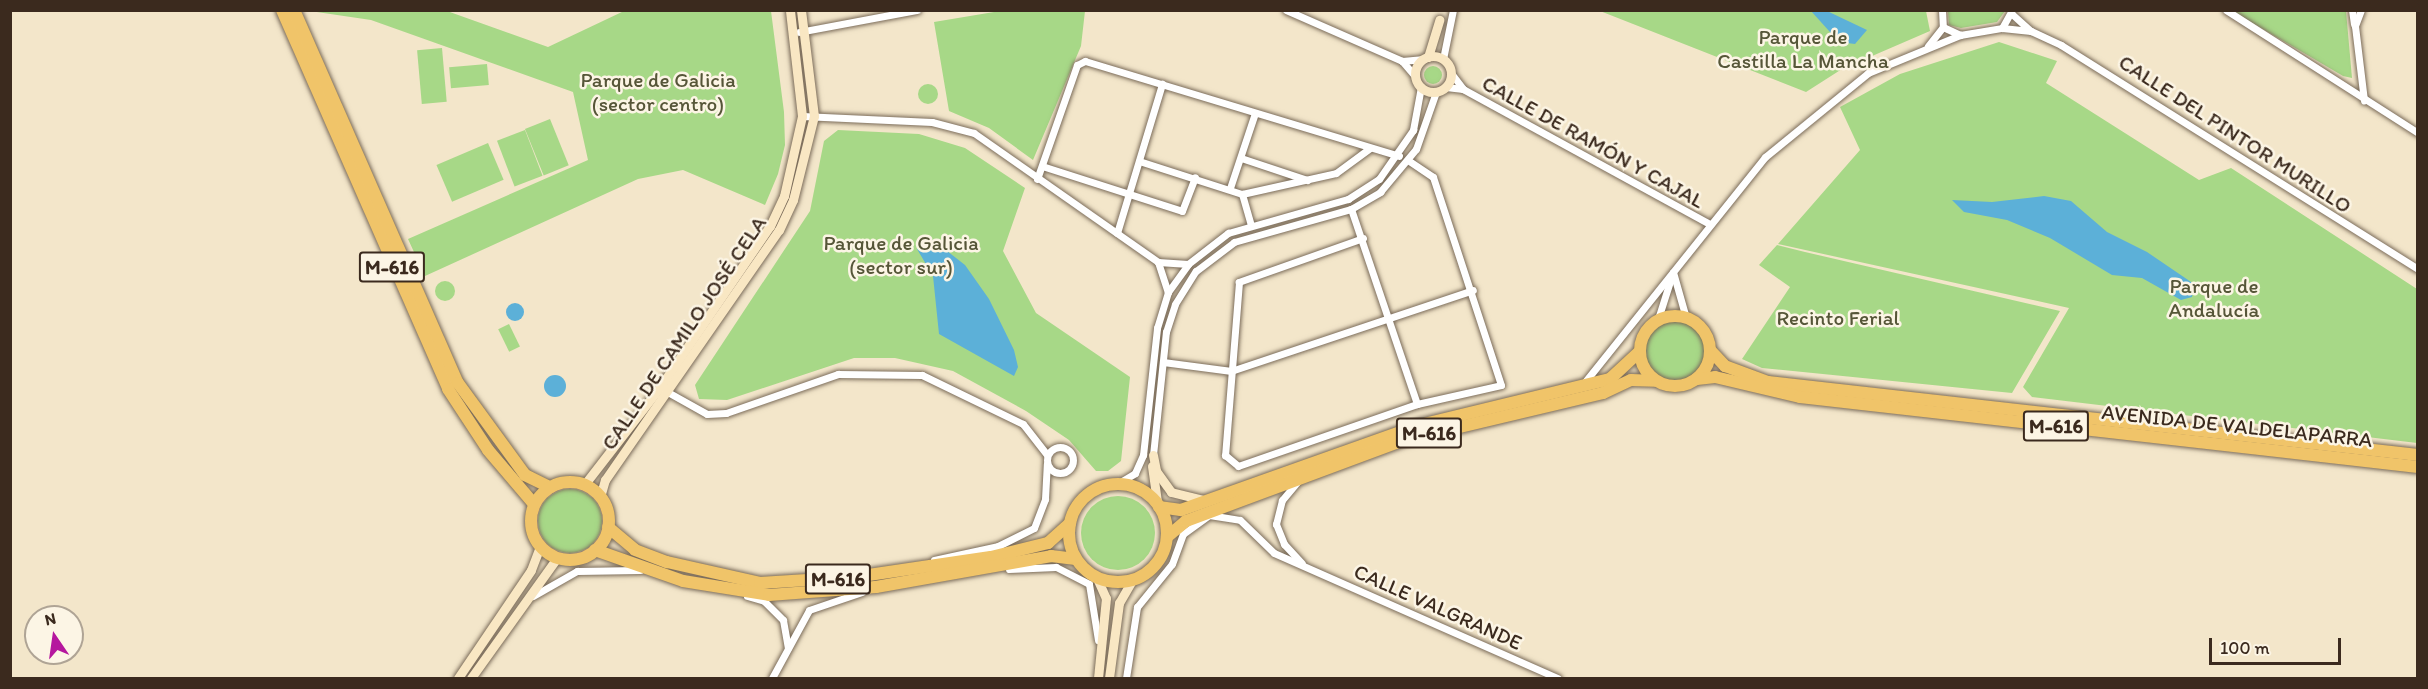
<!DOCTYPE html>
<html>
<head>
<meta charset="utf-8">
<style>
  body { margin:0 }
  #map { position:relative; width:2428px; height:689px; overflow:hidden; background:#f3e6ca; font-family:Itim,sans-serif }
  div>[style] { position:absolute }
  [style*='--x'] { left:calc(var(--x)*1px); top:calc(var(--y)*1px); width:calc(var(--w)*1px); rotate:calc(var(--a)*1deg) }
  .green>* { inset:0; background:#a7d887; transform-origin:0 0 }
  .round { border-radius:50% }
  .water>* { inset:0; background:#5cb0d8 }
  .roads { filter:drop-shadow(0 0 2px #7b6c5a) drop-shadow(0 0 2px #7b6c5a) }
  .street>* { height:7px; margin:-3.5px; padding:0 3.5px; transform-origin:3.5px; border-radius:3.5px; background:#fff }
  .street>.ring { margin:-3.5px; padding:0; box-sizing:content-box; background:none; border:7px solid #fff; border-radius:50% }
  .secondary>* { height:9px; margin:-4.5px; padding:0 4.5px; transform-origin:4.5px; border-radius:4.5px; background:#f9e7c3 }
  .secondary>.ring { margin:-4.5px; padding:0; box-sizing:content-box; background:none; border:9px solid #f9e7c3; border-radius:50% }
  .highway>* { height:12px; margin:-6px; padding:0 6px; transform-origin:6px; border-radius:6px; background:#f0c469 }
  .highway>.ring { margin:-6px; padding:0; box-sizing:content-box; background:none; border:12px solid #f0c469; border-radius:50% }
  span { translate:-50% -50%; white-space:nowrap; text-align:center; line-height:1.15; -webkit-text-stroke:5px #fcf5e5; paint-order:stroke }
  .shield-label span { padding:2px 4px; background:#fcf5e5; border:2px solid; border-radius:4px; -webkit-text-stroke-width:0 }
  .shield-label { font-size:20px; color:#3b2a1e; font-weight:700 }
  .park-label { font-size:21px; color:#565638 }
  .street-label { font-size:21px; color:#3b2a1e }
  .frame { position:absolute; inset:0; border:12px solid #3b2a1e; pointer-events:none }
  .north { position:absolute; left:24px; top:605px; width:60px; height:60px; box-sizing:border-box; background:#fcf5e5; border:2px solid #afa495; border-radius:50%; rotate:347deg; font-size:16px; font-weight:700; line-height:24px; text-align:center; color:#3b2a1e }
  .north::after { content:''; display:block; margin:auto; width:21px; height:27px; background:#b5179e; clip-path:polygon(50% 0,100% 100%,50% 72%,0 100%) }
  .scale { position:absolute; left:2209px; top:638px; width:132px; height:27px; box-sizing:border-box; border:3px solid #3b2a1e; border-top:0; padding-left:8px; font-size:18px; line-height:21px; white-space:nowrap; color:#3b2a1e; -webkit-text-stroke:4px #fcf5e5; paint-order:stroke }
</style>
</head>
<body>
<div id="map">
  <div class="green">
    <i style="clip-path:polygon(1006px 10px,1085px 11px,1081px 46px,1033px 160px,989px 128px,949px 111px,934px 22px)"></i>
    <i style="clip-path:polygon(310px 11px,447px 11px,548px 47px,624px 11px,771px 11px,784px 112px,785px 145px,778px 174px,765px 205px,683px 170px,638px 179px,425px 276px,408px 239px,588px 160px,573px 92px,371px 20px)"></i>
    <i style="clip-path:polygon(1600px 11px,1926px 11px,1930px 31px,1842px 69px,1806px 92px)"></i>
    <i style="clip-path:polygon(1948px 11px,2005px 11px,1997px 22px,1961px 28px,1949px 25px)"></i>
    <i style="clip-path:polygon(2232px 11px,2346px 11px,2352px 78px,2343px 76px)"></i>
    <i style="clip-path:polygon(1999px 42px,2057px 61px,2046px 83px,2199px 180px,2231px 168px,2417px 289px,2417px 443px,2032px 397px,2023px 387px,2069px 308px,1778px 244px,1860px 150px,1840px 107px,1900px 74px)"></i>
    <i style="left:442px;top:48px;width:54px;height:25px;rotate:85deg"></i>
    <i style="left:487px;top:64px;width:21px;height:38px;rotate:85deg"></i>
    <i class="round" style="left:1424px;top:66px;width:18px;height:18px"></i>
    <i class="round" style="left:918px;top:84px;width:20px;height:20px"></i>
    <i style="left:550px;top:119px;width:50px;height:27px;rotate:68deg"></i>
    <i style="left:525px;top:130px;width:49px;height:30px;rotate:69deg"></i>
    <i style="clip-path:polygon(838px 130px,919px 134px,965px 148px,1025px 188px,1003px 251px,1036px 313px,1130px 377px,1121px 461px,1108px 471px,1096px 471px,1069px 440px,1026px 411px,953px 371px,895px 358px,854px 358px,727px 400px,699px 399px,695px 385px,810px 211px,824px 141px)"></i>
    <i style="left:488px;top:143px;width:40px;height:56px;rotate:67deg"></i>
    <i style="clip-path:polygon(1777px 245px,1805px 252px,2060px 311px,2012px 393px,1762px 368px,1742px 359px,1790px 287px,1759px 265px)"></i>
    <i class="round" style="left:435px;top:281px;width:20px;height:20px"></i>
    <i class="round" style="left:1645px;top:320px;width:62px;height:62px"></i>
    <i style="left:509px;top:324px;width:25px;height:12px;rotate:64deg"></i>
    <i class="round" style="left:538px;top:489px;width:64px;height:64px"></i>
    <i class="round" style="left:1081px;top:496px;width:74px;height:74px"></i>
  </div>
  <div class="water">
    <i style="clip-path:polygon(1811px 11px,1827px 11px,1867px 30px,1855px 44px,1839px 42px)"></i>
    <i style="clip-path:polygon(2044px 196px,2071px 201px,2107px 232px,2147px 252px,2194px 284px,2192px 297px,2181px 300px,2142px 278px,2112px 275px,2050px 238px,2007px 220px,1964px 212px,1952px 200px,1992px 202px)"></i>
    <i style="clip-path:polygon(923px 238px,922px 245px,933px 240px,965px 265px,989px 299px,1014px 350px,1018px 367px,1014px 376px,939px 334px,933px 276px,917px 249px)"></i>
    <i class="round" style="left:506px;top:303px;width:18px;height:18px"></i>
    <i class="round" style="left:544px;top:375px;width:22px;height:22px"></i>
  </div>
  <div class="roads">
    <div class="street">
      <i style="--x:1286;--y:10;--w:127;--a:23.7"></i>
      <i style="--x:1402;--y:61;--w:22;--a:-5"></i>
      <i style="--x:1942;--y:10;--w:17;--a:87"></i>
      <i style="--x:1943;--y:27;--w:19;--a:25"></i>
      <i style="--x:1960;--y:35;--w:43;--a:-9.5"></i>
      <i style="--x:2002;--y:28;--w:21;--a:-61"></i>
      <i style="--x:2226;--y:10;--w:228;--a:32.6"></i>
      <i style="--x:2352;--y:10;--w:14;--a:82"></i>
      <i style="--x:2361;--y:10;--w:17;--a:111"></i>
      <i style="--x:2355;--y:26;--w:75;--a:83.1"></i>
      <i style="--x:2013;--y:15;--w:24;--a:42"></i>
      <i style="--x:2002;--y:28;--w:29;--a:6"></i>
      <i style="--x:2031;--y:31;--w:33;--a:25"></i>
      <i style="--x:2061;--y:45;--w:421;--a:32.1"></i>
      <i style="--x:799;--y:32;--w:120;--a:-10.6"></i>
      <i style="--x:1928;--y:46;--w:24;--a:-52"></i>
      <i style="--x:1443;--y:59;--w:50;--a:-78.5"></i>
      <i style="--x:1402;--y:61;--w:20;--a:49"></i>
      <i style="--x:1451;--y:73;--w:20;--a:53"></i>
      <i style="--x:1446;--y:87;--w:17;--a:7"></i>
      <i style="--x:1463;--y:89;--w:279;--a:28.7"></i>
      <i style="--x:802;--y:116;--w:130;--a:2.6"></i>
      <i style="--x:932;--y:122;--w:43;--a:14.7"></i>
      <i style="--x:974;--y:133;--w:225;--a:35"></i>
      <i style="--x:1241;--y:158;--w:70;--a:18.4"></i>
      <i style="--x:1139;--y:161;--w:108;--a:17.8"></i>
      <i style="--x:1242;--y:194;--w:96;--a:-12.6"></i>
      <i style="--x:1336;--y:173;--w:42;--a:-36.3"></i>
      <i style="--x:1042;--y:166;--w:147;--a:17.8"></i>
      <i style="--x:1182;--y:211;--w:36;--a:-69"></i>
      <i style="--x:1037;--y:179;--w:121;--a:-70.7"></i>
      <i style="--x:1077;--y:65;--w:9;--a:-27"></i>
      <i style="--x:1085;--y:61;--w:328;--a:16.8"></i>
      <i style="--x:1230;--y:188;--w:79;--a:-71.6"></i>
      <i style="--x:1242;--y:194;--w:32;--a:74"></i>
      <i style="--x:1351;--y:209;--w:206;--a:71.3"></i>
      <i style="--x:1117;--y:233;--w:156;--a:-73.2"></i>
      <i style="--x:1363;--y:238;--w:132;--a:160.5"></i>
      <i style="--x:1239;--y:282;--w:174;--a:94.6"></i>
      <i style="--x:1225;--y:455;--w:17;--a:40"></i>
      <i style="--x:1238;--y:466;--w:189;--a:-19.1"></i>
      <i style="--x:1417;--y:404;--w:86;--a:-12.7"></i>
      <i style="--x:1501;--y:385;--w:219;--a:-108.1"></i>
      <i style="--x:1433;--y:177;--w:29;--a:-146"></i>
      <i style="--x:1158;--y:262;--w:32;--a:72"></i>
      <i style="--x:1158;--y:262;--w:30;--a:4"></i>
      <i style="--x:1673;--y:272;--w:48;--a:74.2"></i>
      <i style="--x:1657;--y:322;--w:46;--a:-72.3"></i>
      <i style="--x:1163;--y:362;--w:69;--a:7.5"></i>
      <i style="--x:1231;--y:371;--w:255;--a:-18.5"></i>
      <i style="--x:1584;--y:383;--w:290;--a:-51.3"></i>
      <i style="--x:1765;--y:157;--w:133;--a:-39.2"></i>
      <i style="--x:1868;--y:73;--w:100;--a:-22.4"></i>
      <i style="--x:664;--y:390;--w:49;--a:29.2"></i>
      <i style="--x:707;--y:414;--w:19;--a:-3"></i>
      <i style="--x:726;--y:413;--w:119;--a:-19.2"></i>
      <i style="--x:838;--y:374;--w:84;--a:0.7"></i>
      <i style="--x:922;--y:375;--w:112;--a:25.9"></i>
      <i style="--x:1023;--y:424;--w:39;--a:52"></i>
      <i class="ring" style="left:1047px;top:447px;width:19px;height:19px"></i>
      <i style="--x:1153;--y:455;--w:124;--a:-84"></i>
      <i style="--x:1166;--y:332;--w:29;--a:-72"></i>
      <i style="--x:1175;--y:304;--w:39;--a:-58"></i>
      <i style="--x:1196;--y:271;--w:48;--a:-37.3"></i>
      <i style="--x:1234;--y:242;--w:122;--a:-15.8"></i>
      <i style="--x:1351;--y:209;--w:34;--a:-30"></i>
      <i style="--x:1380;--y:192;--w:56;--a:-50.1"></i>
      <i style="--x:1416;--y:149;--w:60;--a:-70.7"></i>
      <i style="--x:1298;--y:481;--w:25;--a:130"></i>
      <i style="--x:1282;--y:500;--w:25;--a:104"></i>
      <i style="--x:1276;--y:524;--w:22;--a:68"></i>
      <i style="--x:1284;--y:544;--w:26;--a:47"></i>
      <i style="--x:1117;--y:484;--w:21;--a:-31"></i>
      <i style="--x:1135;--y:473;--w:20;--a:-66"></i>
      <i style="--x:1143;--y:455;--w:128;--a:-83.7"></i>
      <i style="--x:1157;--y:328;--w:38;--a:-73"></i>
      <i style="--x:1168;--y:292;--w:34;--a:-54"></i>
      <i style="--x:1188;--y:264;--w:51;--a:-37.8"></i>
      <i style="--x:1228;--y:233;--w:125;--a:-15.8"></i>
      <i style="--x:1348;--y:199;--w:37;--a:-33"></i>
      <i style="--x:1379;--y:179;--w:60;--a:-55.2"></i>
      <i style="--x:1413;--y:130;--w:44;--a:-79.5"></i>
      <i style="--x:934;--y:560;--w:66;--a:-12.3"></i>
      <i style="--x:998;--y:546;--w:40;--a:-26.6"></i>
      <i style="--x:1034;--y:528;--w:31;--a:-69"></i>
      <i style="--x:1045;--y:499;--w:35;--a:-87"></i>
      <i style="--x:1009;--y:569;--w:47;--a:-2.4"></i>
      <i style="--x:1056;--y:567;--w:37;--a:27"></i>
      <i style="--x:1089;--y:584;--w:57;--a:80.9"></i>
      <i style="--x:533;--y:596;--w:51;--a:-29.6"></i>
      <i style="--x:577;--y:571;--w:63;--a:-0.9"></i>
      <i style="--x:747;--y:596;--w:18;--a:16"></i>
      <i style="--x:764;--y:601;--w:27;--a:45"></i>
      <i style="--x:783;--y:620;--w:28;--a:80"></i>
      <i style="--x:772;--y:678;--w:77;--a:-61.4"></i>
      <i style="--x:809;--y:610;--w:56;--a:-18.8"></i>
      <i style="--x:1126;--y:678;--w:72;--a:-81.2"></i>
      <i style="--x:1137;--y:607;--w:55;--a:-50.9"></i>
      <i style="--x:1172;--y:564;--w:32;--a:-70"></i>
      <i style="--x:1183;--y:534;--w:32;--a:-36"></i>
      <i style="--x:1209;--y:515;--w:31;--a:9"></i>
      <i style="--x:1240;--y:520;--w:47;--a:44.1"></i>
      <i style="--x:1274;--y:553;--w:310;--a:23.8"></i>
    </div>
    <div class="secondary">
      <i class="ring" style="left:1415px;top:56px;width:27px;height:27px"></i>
      <i style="--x:1428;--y:57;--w:39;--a:-73"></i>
      <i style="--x:1153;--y:455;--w:16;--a:79"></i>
      <i style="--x:1156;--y:471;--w:26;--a:54"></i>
      <i style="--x:1171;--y:492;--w:37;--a:14"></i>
      <i style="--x:1152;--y:466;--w:37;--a:82"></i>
      <i style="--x:584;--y:485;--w:124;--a:-52.2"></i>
      <i style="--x:660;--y:387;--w:195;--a:-55.7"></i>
      <i style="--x:770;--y:226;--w:33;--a:-65"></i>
      <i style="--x:784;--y:196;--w:82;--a:-77.3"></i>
      <i style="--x:802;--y:116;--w:107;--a:-96.5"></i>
      <i style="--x:600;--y:497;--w:18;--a:-74"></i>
      <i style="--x:605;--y:480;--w:305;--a:-55.2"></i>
      <i style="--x:779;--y:230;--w:33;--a:-65"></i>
      <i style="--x:793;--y:200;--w:87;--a:-76"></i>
      <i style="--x:814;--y:116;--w:107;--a:-97"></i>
      <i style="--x:1096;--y:576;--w:24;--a:66"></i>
      <i style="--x:1106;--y:598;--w:80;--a:95.7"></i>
      <i style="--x:458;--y:678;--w:130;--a:-55.9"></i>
      <i style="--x:531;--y:570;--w:26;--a:-69"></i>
      <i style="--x:471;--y:678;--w:148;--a:-54.4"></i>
      <i style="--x:1109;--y:678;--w:76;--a:-82.4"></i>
      <i style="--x:1119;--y:603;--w:28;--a:-60"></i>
    </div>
    <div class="highway">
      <i style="--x:282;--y:10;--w:414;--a:66.3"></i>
      <i style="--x:448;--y:389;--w:73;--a:56.7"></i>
      <i style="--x:488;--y:450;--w:71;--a:49.6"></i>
      <i style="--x:294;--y:10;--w:407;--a:66.3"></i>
      <i style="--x:458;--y:383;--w:114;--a:53.9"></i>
      <i style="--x:525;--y:475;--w:28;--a:26"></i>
      <i class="ring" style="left:1640px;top:316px;width:58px;height:58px"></i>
      <i style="--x:1711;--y:351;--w:21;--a:47"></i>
      <i style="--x:1725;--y:366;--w:46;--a:20.4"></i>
      <i style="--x:1768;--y:382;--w:654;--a:6.41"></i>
      <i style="--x:1697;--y:379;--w:18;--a:-6"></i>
      <i style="--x:1715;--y:377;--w:87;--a:13.2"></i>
      <i style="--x:1800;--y:397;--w:622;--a:6.46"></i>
      <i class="ring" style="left:531px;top:482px;width:66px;height:66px"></i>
      <i class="ring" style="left:1069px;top:484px;width:86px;height:86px"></i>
      <i style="--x:1159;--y:507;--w:22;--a:8"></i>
      <i style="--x:1181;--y:510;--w:254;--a:-19.6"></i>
      <i style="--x:1420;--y:425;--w:195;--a:-13.6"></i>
      <i style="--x:1610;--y:379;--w:41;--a:-43"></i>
      <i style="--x:608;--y:527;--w:35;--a:40"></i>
      <i style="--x:635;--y:550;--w:34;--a:21"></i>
      <i style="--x:667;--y:562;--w:95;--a:12.7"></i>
      <i style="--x:760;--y:583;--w:95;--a:-3.6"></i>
      <i style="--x:855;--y:577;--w:137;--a:-8.4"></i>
      <i style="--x:991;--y:557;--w:59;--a:-13.8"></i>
      <i style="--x:1048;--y:543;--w:30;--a:-42"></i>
      <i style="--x:1167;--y:537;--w:25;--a:-40"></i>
      <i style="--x:1186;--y:521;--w:229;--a:-20.4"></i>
      <i style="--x:1401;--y:441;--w:208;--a:-13.4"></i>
      <i style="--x:1603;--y:393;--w:31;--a:-25"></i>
      <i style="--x:1631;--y:380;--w:25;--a:2"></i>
      <i style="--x:595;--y:550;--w:93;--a:19.4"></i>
      <i style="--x:683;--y:581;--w:87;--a:9.2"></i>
      <i style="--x:769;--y:595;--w:107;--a:-4.3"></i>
      <i style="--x:876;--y:587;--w:178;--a:-10"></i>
      <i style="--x:1051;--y:556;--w:25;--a:7"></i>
    </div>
  </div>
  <div class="shield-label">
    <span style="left:392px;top:267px">M-616</span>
    <span style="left:2056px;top:426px">M-616</span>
    <span style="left:1429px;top:433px">M-616</span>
    <span style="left:838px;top:579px">M-616</span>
  </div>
  <div class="park-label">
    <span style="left:1803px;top:49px">Parque de<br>Castilla La Mancha</span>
    <span style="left:658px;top:92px">Parque de Galicia<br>(sector centro)</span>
    <span style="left:901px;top:255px">Parque de Galicia<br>(sector sur)</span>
    <span style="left:2214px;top:298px">Parque de<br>Andalucía</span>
    <span style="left:1838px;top:318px">Recinto Ferial</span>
  </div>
  <div class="street-label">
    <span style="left:2235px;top:134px;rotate:33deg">CALLE DEL PINTOR MURILLO</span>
    <span style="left:1593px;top:142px;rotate:29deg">CALLE DE RAMÓN Y CAJAL</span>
    <span style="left:684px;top:333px;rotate:-56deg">CALLE DE CAMILO JOSÉ CELA</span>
    <span style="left:2237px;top:426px;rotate:6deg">AVENIDA DE VALDELAPARRA</span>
    <span style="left:1438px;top:607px;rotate:24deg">CALLE VALGRANDE</span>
  </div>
  <div class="frame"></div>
  <div class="north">N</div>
  <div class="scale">100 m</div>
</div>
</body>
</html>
